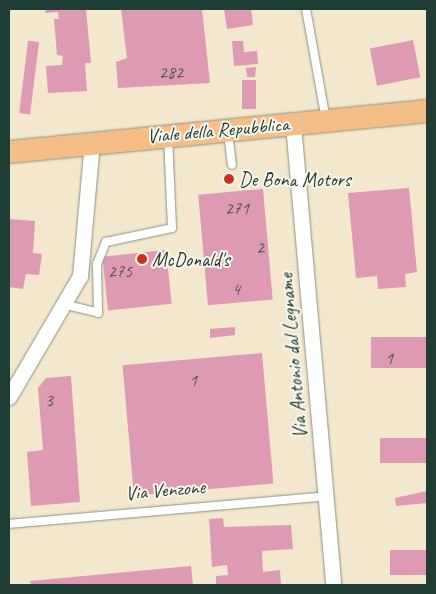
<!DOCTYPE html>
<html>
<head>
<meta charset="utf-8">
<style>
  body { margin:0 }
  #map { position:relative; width:436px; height:594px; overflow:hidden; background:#f3e7cd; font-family:Caveat,sans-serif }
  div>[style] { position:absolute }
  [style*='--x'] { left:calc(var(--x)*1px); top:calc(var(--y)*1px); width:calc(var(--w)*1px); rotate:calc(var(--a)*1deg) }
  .building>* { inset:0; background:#df9ab3; transform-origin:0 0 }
  .roads { filter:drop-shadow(0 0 1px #899280) drop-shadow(0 0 1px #899280) }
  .lane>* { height:8px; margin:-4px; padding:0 4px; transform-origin:4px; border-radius:4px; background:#fff }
  .street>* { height:15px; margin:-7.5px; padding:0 7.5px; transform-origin:7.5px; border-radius:7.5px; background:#fff }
  .primary>* { height:22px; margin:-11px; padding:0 11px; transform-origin:11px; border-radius:11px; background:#f6be87 }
  .dots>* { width:14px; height:14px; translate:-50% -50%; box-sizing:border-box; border:2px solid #fbf7ec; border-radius:50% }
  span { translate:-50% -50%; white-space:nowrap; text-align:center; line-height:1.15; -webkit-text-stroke:4px #fbf7ec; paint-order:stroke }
  .number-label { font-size:18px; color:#4f5454 }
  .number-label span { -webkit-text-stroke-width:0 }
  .street-label { font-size:20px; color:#1f3d34 }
  .poi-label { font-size:20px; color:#1f3d34 }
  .left { translate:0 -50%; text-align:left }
  .frame { position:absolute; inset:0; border:10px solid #1f3d34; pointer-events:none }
</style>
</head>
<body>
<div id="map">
  <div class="building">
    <i style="clip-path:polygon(46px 9px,86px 9px,91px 63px,85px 63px,87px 91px,48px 93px,46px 66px,62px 65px,63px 56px,57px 55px,54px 19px,59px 19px,58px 12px,45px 13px)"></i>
    <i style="clip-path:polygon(121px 9px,202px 9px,210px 83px,118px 88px,116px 62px,127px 58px)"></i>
    <i style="clip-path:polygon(224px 9px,251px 9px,253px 25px,227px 29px)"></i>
    <i style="left:413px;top:40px;width:38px;height:44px;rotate:79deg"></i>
    <i style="clip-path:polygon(232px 41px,243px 41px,244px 52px,257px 51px,258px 64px,234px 66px)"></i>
    <i style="left:39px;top:42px;width:73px;height:11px;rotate:97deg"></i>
    <i style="clip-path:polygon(256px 67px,255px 77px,247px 77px,246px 68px)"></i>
    <i style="left:242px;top:80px;width:14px;height:29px"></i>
    <i style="clip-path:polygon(409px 188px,417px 272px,405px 274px,406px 287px,378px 289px,377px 276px,356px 278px,348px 193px)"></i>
    <i style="left:263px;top:189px;width:111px;height:65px;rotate:85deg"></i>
    <i style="clip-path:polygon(9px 219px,35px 221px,33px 253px,42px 254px,39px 275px,26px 274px,23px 289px,9px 287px)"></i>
    <i style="left:166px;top:250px;width:54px;height:64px;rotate:84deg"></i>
    <i style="clip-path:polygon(235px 327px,235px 335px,210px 338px,210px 329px)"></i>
    <i style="left:427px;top:337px;width:31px;height:56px;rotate:90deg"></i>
    <i style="left:262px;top:353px;width:131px;height:140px;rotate:85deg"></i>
    <i style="clip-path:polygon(71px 376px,80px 502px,31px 506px,27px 452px,43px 450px,38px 388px,46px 378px)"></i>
    <i style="left:427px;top:438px;width:25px;height:47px;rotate:90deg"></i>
    <i style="clip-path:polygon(427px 491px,427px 503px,396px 506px,395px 498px)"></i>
    <i style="clip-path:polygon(223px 518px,224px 527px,291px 525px,293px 549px,262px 551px,263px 572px,280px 570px,281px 585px,216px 585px,216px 576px,228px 575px,227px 565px,212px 567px,209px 519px)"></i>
    <i style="left:427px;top:550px;width:25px;height:37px;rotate:90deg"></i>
    <i style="clip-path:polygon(191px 566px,193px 585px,31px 585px,30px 581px)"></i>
  </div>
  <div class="roads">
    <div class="lane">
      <i style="--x:306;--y:9;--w:113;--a:79.8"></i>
      <i style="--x:228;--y:133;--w:32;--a:83"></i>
      <i style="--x:67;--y:305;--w:32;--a:14"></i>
      <i style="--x:98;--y:313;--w:49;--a:-91.2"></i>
      <i style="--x:97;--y:264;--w:24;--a:-68"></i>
      <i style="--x:106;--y:242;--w:67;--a:-12"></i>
      <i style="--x:172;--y:228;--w:90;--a:-92.5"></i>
      <i style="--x:9;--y:524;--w:318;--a:-5"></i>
    </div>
    <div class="street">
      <i style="--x:293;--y:124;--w:463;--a:85"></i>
      <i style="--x:9;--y:397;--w:140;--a:-59.6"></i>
      <i style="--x:80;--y:276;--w:135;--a:-84.9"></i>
    </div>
    <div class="primary">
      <i style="--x:9;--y:152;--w:420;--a:-5.6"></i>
    </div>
  </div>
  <div class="dots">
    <i style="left:229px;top:179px;background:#c8321e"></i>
    <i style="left:142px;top:259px;background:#c8321e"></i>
  </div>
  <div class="number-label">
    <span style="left:171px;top:72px">282</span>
    <span style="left:237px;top:208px">271</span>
    <span style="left:260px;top:247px">2</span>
    <span style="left:120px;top:271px">275</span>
    <span style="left:236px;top:289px">4</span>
    <span style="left:389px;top:358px">1</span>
    <span style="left:193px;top:380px">1</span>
    <span style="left:49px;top:400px">3</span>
  </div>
  <div class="street-label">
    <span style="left:218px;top:130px;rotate:-5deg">Viale della Repubblica</span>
    <span style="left:293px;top:356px;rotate:-95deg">Via Antonio dal Legname</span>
    <span style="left:165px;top:490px;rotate:-5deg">Via Venzone</span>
  </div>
  <div class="poi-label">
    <span class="left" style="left:239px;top:179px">De Bona Motors</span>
    <span class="left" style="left:152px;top:259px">McDonald's</span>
  </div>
  <div class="frame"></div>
</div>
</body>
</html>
